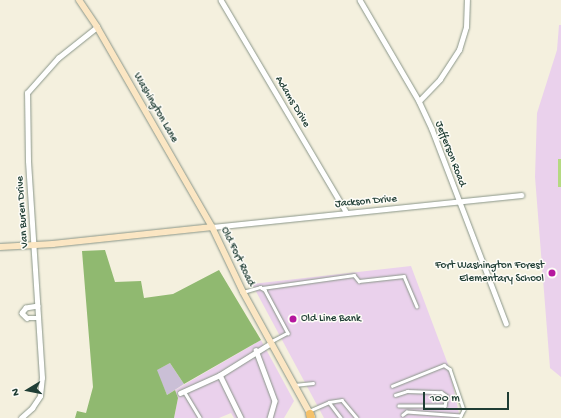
<!DOCTYPE html>
<html>
<head>
<meta charset="utf-8">
<style>
  body { margin:0 }
  #map { position:relative; width:561px; height:418px; overflow:hidden; background:#f4f0de; font-family:"Gochi Hand",sans-serif }
  div>[style] { position:absolute }
  [style*='--x'] { left:calc(var(--x)*1px); top:calc(var(--y)*1px); width:calc(var(--w)*1px); rotate:calc(var(--a)*1deg) }
  .built>* { inset:0; background:#ead1ec }
  .industrial>* { inset:0; background:#cabfd6 }
  .green>* { inset:0; background:#b5d982; transform-origin:0 0 }
  .forest>* { inset:0; background:#90b970 }
  .roads { filter:drop-shadow(0 0 1px #8a9689) drop-shadow(0 0 1px #8a9689) }
  .lane>* { height:2.5px; margin:-1.25px; padding:0 1.25px; transform-origin:1.25px; border-radius:1.25px; background:#fff }
  .street>* { height:4.5px; margin:-2.25px; padding:0 2.25px; transform-origin:2.25px; border-radius:2.25px; background:#fff }
  .secondary>* { height:6px; margin:-3px; padding:0 3px; transform-origin:3px; border-radius:3px; background:#fbe6c3 }
  .highway>* { height:8px; margin:-4px; padding:0 4px; transform-origin:4px; border-radius:4px; background:#f4c16a }
  .dots>* { width:11px; height:11px; translate:-50% -50%; box-sizing:border-box; border:2px solid #fdfcf7; border-radius:50% }
  span { translate:-50% -50%; white-space:nowrap; text-align:center; line-height:1.15; -webkit-text-stroke:3px #fdfcf7; paint-order:stroke }
  .street-label { font-size:11px; color:#1f3d34 }
  .poi-label { font-size:11px; color:#1f3d34 }
  .right { translate:-100% -50%; text-align:right }
  .left { translate:0 -50%; text-align:left }
  .north { position:absolute; left:8px; top:370px; width:40px; height:40px; -webkit-text-stroke:3px #fdfcf7; paint-order:stroke; rotate:260deg; font-size:11px; font-weight:700; line-height:16px; text-align:center; color:#1f3d34 }
  .north::after { content:''; display:block; margin:auto; width:14px; height:18px; background:#1f3d34; clip-path:polygon(50% 0,100% 100%,50% 72%,0 100%) }
  .scale { position:absolute; left:423px; top:392px; width:86px; height:18px; box-sizing:border-box; border:2px solid #1f3d34; border-top:0; padding-left:5px; font-size:12px; line-height:14px; white-space:nowrap; color:#1f3d34; -webkit-text-stroke:3px #fdfcf7; paint-order:stroke }
</style>
</head>
<body>
<div id="map">
  <div class="built">
    <i style="clip-path:polygon(559px 25px,561px 25px,561px 377px,550px 368px,535px 177px,537px 113px,557px 50px)"></i>
    <i style="clip-path:polygon(411px 266px,449px 367px,460px 418px,324px 418px,252px 284px)"></i>
    <i style="clip-path:polygon(261px 340px,294px 401px,284px 418px,234px 418px,231px 413px,219px 418px,174px 418px,178px 398px,175px 390px)"></i>
  </div>
  <div class="industrial">
    <i style="clip-path:polygon(170px 363px,184px 384px,167px 395px,156px 370px)"></i>
  </div>
  <div class="green">
    <i style="left:558px;top:159px;width:3px;height:28px"></i>
  </div>
  <div class="forest">
    <i style="clip-path:polygon(105px 250px,115px 282px,141px 281px,144px 298px,173px 294px,219px 270px,261px 340px,184px 384px,170px 363px,157px 370px,167px 395px,175px 390px,178px 398px,174px 418px,75px 418px,77px 411px,86px 413px,93px 387px,82px 251px)"></i>
  </div>
  <div class="roads">
    <div class="lane">
      <i style="--x:262;--y:288;--w:93;--a:-8"></i>
      <i style="--x:354;--y:275;--w:8;--a:50"></i>
      <i style="--x:359;--y:281;--w:45;--a:-6.3"></i>
      <i style="--x:404;--y:276;--w:33;--a:67"></i>
      <i style="--x:243;--y:292;--w:18;--a:-16"></i>
      <i style="--x:260;--y:287;--w:6;--a:31"></i>
      <i style="--x:265;--y:290;--w:49;--a:61.9"></i>
      <i style="--x:288;--y:333;--w:19;--a:152"></i>
      <i style="--x:294;--y:385;--w:19;--a:-6"></i>
      <i style="--x:392;--y:386;--w:56;--a:-22"></i>
      <i style="--x:444;--y:365;--w:7;--a:34"></i>
      <i style="--x:450;--y:369;--w:43;--a:71.1"></i>
      <i style="--x:464;--y:410;--w:7;--a:117"></i>
      <i style="--x:461;--y:416;--w:54;--a:-175.8"></i>
      <i style="--x:407;--y:412;--w:5;--a:143"></i>
      <i style="--x:184;--y:391;--w:31;--a:59"></i>
      <i style="--x:395;--y:395;--w:13;--a:-18"></i>
      <i style="--x:407;--y:391;--w:34;--a:2"></i>
      <i style="--x:441;--y:392;--w:7;--a:34"></i>
      <i style="--x:447;--y:396;--w:10;--a:101"></i>
      <i style="--x:445;--y:406;--w:46;--a:180"></i>
      <i style="--x:329;--y:402;--w:20;--a:53"></i>
      <i style="--x:309;--y:411;--w:22;--a:-24"></i>
      <i style="--x:329;--y:402;--w:13;--a:-9"></i>
      <i style="--x:342;--y:400;--w:23;--a:50"></i>
    </div>
    <div class="street">
      <i style="--x:221;--y:0;--w:247;--a:59.4"></i>
      <i style="--x:360;--y:0;--w:117;--a:59.7"></i>
      <i style="--x:419;--y:101;--w:31;--a:65"></i>
      <i style="--x:432;--y:129;--w:208;--a:69.1"></i>
      <i style="--x:419;--y:101;--w:30;--a:-46"></i>
      <i style="--x:440;--y:79;--w:35;--a:-57"></i>
      <i style="--x:459;--y:50;--w:24;--a:-73"></i>
      <i style="--x:466;--y:27;--w:27;--a:-88"></i>
      <i style="--x:212;--y:227;--w:311;--a:-5.9"></i>
      <i style="--x:38;--y:306;--w:12;--a:171"></i>
      <i style="--x:26;--y:308;--w:6;--a:129"></i>
      <i style="--x:22;--y:313;--w:7;--a:45"></i>
      <i style="--x:27;--y:318;--w:12;--a:0"></i>
      <i style="--x:256;--y:350;--w:54;--a:69.6"></i>
      <i style="--x:275;--y:401;--w:18;--a:106"></i>
      <i style="--x:220;--y:375;--w:48;--a:64"></i>
      <i style="--x:180;--y:393;--w:44;--a:-24.2"></i>
      <i style="--x:220;--y:375;--w:60;--a:-32.1"></i>
      <i style="--x:21;--y:418;--w:15;--a:-42"></i>
      <i style="--x:32;--y:408;--w:14;--a:-56"></i>
      <i style="--x:40;--y:396;--w:18;--a:-84"></i>
      <i style="--x:42;--y:378;--w:217;--a:-93.7"></i>
      <i style="--x:28;--y:161;--w:68;--a:-90.8"></i>
      <i style="--x:27;--y:93;--w:47;--a:-48.5"></i>
      <i style="--x:58;--y:58;--w:50;--a:-38.5"></i>
    </div>
    <div class="secondary">
      <i style="--x:79;--y:0;--w:32;--a:56"></i>
      <i style="--x:97;--y:27;--w:231;--a:60.1"></i>
      <i style="--x:212;--y:227;--w:72;--a:64.5"></i>
      <i style="--x:243;--y:292;--w:143;--a:61.1"></i>
      <i style="--x:0;--y:247;--w:53;--a:-3.2"></i>
      <i style="--x:53;--y:244;--w:160;--a:-6.1"></i>
    </div>
    <div class="highway">
      <i style="--x:310;--y:414;--w:4;--a:76"></i>
    </div>
  </div>
  <div class="dots">
    <i style="left:552px;top:273px;background:#b5179e"></i>
    <i style="left:293px;top:319px;background:#b5179e"></i>
  </div>
  <div class="street-label">
    <span style="left:292px;top:102px;rotate:59deg">Adams Drive</span>
    <span style="left:155px;top:108px;rotate:60deg">Washington Lane</span>
    <span style="left:450px;top:154px;rotate:69deg">Jefferson Road</span>
    <span style="left:366px;top:202px;rotate:-5deg">Jackson Drive</span>
    <span style="left:23px;top:212px;rotate:-94deg">Van Buren Drive</span>
    <span style="left:237px;top:257px;rotate:64deg">Old Fort Road</span>
  </div>
  <div class="poi-label">
    <span class="right" style="left:544px;top:273px">Fort Washington Forest<br>Elementary School</span>
    <span class="left" style="left:301px;top:319px">Old Line Bank</span>
  </div>
  <div class="north">N</div>
  <div class="scale">100 m</div>
</div>
</body>
</html>
